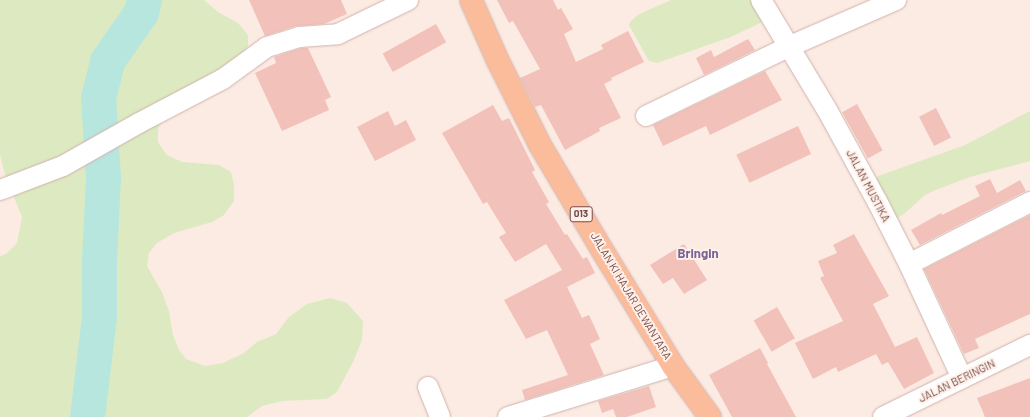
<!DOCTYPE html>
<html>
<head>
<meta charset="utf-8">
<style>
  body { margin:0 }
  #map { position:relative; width:1030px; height:417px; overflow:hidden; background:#fcebe3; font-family:Barlow,sans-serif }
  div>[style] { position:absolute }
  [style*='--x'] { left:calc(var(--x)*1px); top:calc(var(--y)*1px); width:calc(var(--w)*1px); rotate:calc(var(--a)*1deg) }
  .green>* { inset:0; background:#ddeac1 }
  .river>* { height:35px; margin:-17.5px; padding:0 17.5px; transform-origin:17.5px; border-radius:17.5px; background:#b7e6df }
  .building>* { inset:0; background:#f2c1ba; transform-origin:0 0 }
  .roads { filter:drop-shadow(0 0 1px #d0b2ac) drop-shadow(0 0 1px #d0b2ac) }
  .minor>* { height:20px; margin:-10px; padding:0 10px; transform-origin:10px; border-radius:10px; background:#fff }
  .major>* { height:22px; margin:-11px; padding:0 11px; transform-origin:11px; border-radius:11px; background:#fbbc9b }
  span { translate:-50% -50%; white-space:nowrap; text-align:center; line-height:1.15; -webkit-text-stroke:4px #fff0e9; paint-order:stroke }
  .shield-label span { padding:1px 3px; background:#fff0e9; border:1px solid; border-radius:3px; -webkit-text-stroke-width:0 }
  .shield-label { font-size:10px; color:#744c49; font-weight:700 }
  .street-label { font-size:11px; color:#744c49 }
  .quarter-label { font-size:13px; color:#786498; font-weight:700 }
</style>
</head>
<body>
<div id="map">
  <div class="green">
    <i style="clip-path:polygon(0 0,204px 0,218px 12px,238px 23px,248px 35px,248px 46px,240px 58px,166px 113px,158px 129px,158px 142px,167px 155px,182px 162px,219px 165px,231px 172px,234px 185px,234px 201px,224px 215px,212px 222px,174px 233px,157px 243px,149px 253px,147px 266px,162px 292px,169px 311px,173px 335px,179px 350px,186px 359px,205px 366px,223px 363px,244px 353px,257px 342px,276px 334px,289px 317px,307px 304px,330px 298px,347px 303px,363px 321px,362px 340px,354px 360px,337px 392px,327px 399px,282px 401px,262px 406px,247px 417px,0 417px,0 256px,6px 254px,17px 243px,22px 217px,5px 175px,0 155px)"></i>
    <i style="clip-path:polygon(671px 0,761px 0,771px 18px,731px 37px,657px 63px,649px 61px,629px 25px,631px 21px,639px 14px)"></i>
    <i style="clip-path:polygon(1030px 111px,1030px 161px,970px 177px,938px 189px,925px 195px,904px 214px,897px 218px,887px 219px,869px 186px,878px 176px,965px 145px)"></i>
  </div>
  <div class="river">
    <i style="--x:87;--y:417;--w:102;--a:-83.2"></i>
    <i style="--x:99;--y:316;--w:54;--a:-90"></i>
    <i style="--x:99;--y:262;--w:85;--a:-87.3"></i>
    <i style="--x:103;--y:177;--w:79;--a:-93.6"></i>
    <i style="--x:98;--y:98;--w:38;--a:-76"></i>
    <i style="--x:107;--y:61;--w:60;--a:-55.2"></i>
    <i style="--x:141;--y:12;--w:12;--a:-76"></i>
  </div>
  <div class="building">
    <i style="clip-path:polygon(249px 0,341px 0,347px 14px,324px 24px,296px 26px,265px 36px)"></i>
    <i style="clip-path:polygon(497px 0,553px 0,558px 10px,561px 8px,573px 29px,564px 34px,576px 62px,603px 49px,601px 45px,628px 31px,644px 62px,611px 78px,612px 80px,604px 84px,621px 118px,599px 128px,600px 131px,565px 150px,541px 105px,535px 107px,520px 78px,540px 69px,513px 21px,509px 23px)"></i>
    <i style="left:436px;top:24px;width:21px;height:61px;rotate:61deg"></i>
    <i style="clip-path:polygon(748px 39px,755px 50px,704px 75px,696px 58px,711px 50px,714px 57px)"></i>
    <i style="clip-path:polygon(301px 48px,308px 48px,331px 97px,325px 100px,329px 110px,282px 131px,255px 73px,276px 63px,274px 57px)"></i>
    <i style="clip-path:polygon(765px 71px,782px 100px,710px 135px,706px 126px,663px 146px,653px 125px)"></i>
    <i style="left:857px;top:104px;width:53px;height:17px;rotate:61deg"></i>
    <i style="clip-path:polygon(493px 105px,502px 121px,509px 118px,535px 170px,532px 172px,549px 202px,546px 204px,565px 235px,567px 234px,583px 259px,587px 257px,595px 273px,567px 287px,582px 318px,589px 315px,600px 339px,590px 344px,604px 375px,525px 400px,522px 390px,568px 375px,547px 330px,526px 339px,504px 300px,562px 270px,546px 244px,515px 262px,499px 237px,506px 233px,487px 202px,483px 204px,442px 133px)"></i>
    <i style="left:936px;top:108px;width:33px;height:19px;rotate:63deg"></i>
    <i style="clip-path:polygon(388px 111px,395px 126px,406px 120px,416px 140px,375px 161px,357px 127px)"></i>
    <i style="left:798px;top:126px;width:31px;height:68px;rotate:65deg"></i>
    <i style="clip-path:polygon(990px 179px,997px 193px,1020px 180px,1026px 191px,920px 245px,911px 230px,941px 213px,942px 215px,980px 196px,975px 186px)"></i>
    <i style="clip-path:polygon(1030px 215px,1030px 314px,975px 339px,979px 348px,964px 354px,924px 269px)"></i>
    <i style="clip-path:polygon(854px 234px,889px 296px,873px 304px,895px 347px,917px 337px,934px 373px,904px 389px,888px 362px,882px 365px,876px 354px,838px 372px,836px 367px,813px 379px,795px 343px,843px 321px,820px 278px,824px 276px,818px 261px,837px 253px,833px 245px)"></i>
    <i style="clip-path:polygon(684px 244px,707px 280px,684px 294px,673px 278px,663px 284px,650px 265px)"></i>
    <i style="left:777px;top:307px;width:36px;height:27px;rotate:60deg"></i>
    <i style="clip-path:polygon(760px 348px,768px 363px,767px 364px,796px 417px,732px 417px,709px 375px)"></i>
    <i style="clip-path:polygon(1030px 378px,1030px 417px,985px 417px,977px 398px)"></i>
    <i style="clip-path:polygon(649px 386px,656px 407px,627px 417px,616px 417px,613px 409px,602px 413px,598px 401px)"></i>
  </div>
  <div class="roads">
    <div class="minor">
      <i style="--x:761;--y:0;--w:126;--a:59"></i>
      <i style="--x:826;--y:108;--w:106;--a:61.3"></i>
      <i style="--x:877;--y:201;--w:71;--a:63.1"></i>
      <i style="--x:909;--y:264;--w:126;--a:65.1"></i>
      <i style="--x:646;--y:116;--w:158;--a:-25.9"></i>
      <i style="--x:788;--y:47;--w:118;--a:-23.5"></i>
      <i style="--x:0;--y:190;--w:67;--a:-20.9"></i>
      <i style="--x:63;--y:166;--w:87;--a:-29.5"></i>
      <i style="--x:139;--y:123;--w:95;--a:-27.6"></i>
      <i style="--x:223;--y:79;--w:54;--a:-36"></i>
      <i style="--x:267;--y:47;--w:34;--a:-17"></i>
      <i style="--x:299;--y:37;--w:39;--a:-4"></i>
      <i style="--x:338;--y:34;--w:78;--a:-25.9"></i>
      <i style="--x:909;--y:264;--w:136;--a:-27.1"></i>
      <i style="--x:428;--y:387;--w:32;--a:68"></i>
      <i style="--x:508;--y:417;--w:173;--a:-17.2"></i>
      <i style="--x:883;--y:417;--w:164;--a:-26.1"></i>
    </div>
    <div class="major">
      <i style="--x:471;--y:0;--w:64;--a:66.2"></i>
      <i style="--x:497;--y:59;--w:96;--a:63.4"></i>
      <i style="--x:540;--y:145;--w:122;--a:59.4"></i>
      <i style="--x:602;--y:250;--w:136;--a:58.5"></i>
      <i style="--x:673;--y:366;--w:63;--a:54"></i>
    </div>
  </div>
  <div class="shield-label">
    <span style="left:581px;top:214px">013</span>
  </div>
  <div class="street-label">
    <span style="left:868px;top:186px;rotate:62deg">JALAN MUSTIKA</span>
    <span style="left:631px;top:296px;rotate:59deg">JALAN KI HAJAR DEWANTARA</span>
    <span style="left:957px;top:381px;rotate:-26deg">JALAN BERINGIN</span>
  </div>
  <div class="quarter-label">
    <span style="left:698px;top:253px">Bringin</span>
  </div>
</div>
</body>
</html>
